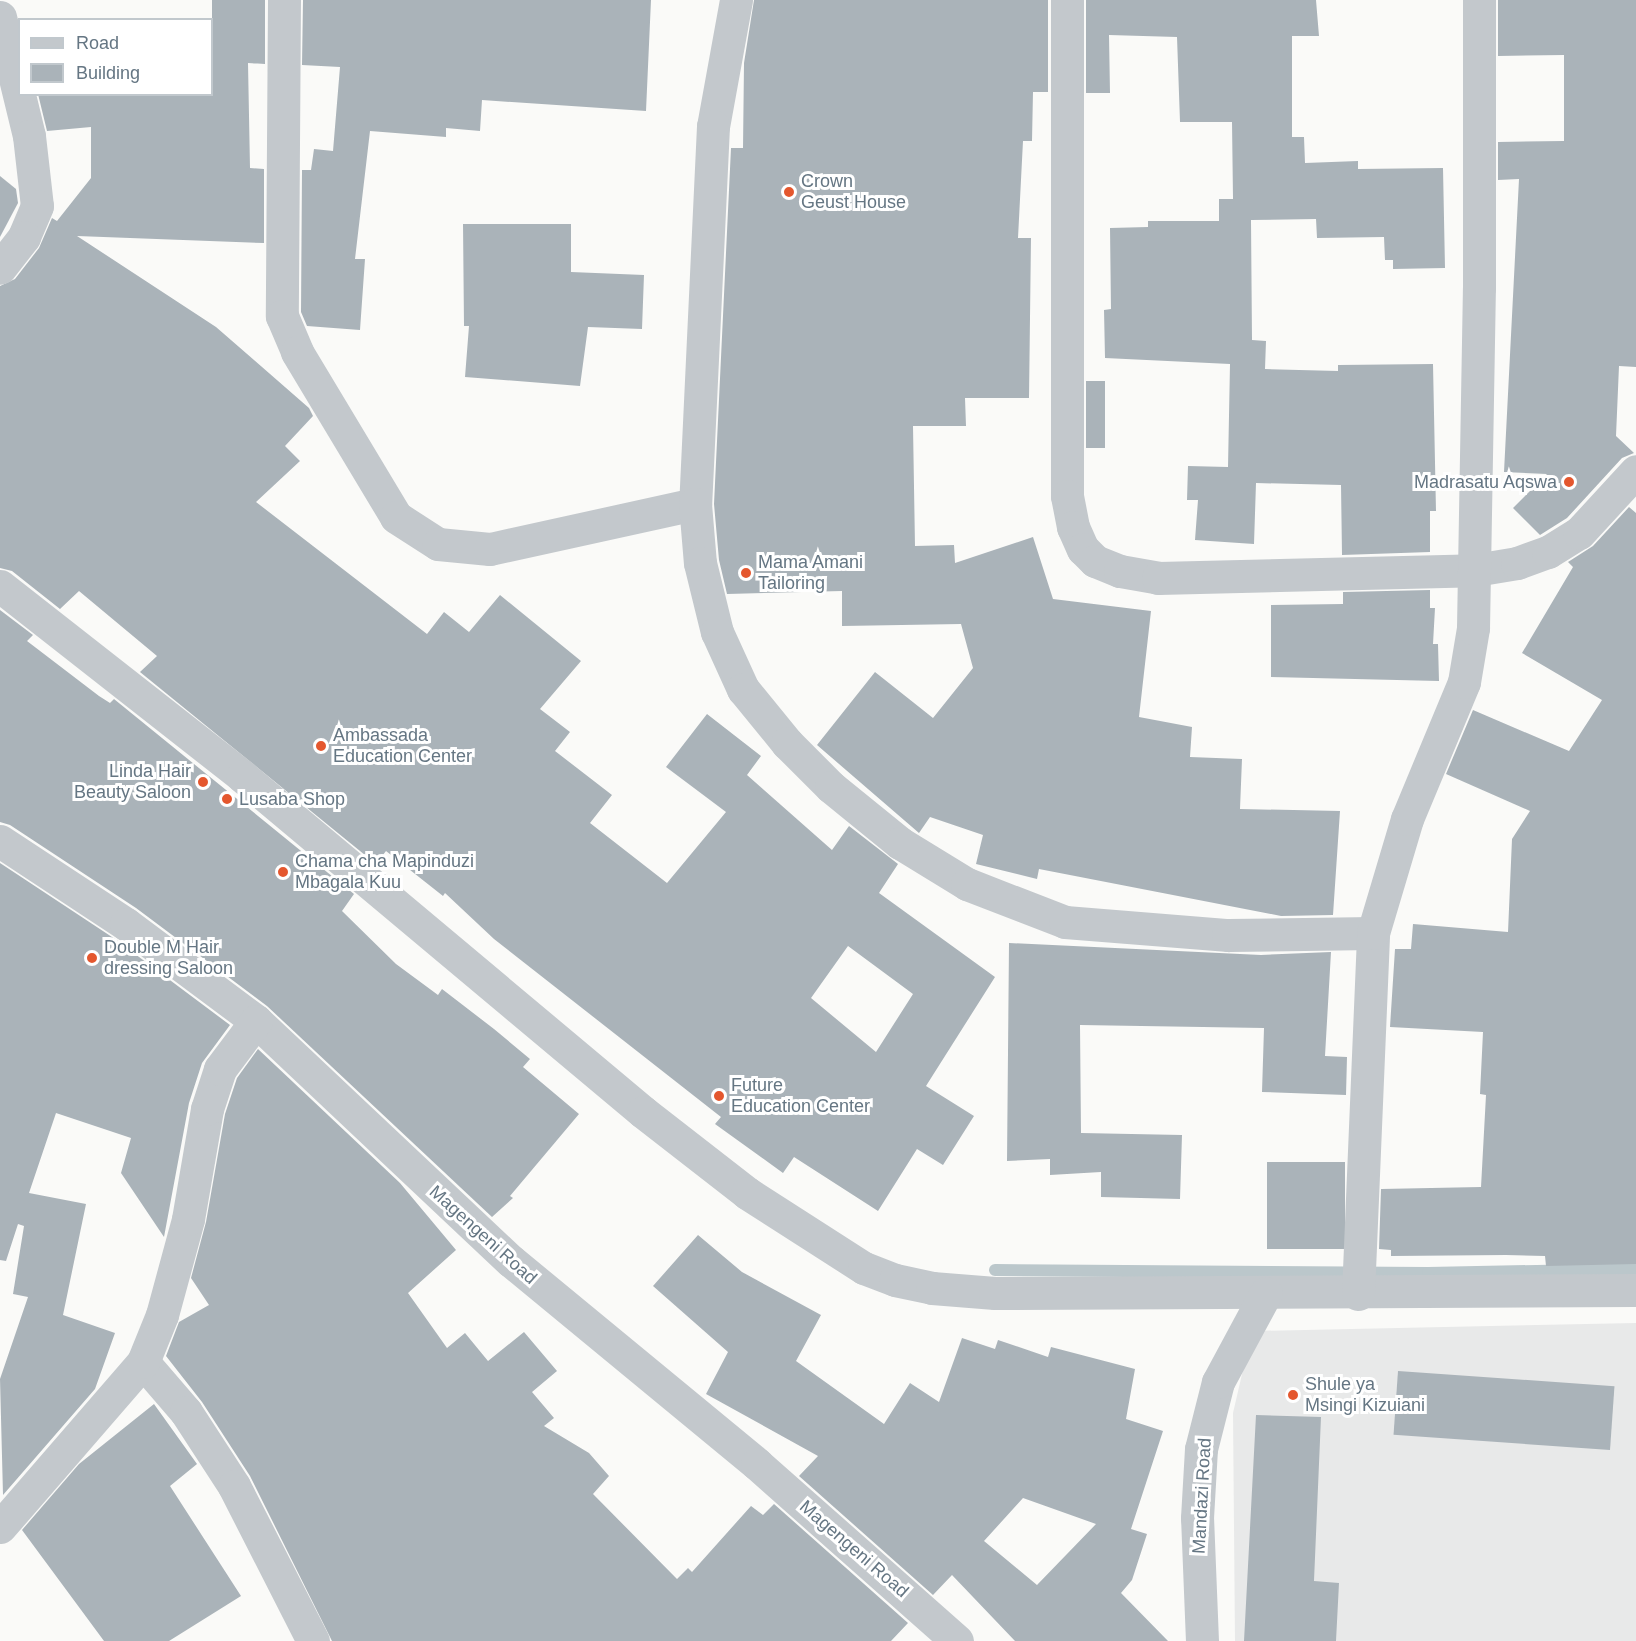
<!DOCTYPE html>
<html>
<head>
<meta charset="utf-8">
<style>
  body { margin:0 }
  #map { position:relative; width:1636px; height:1641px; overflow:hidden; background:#fafaf8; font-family:Arial,sans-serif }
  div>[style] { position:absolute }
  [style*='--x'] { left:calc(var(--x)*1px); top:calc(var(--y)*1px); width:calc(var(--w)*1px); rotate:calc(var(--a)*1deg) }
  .built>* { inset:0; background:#e8e9e9 }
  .stream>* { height:12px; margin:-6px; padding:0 6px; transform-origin:6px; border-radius:6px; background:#bbc7cb }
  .building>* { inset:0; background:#aab3b9; transform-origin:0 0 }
  .street>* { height:33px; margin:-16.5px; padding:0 16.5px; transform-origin:16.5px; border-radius:16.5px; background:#c3c8cc }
  .dots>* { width:16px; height:16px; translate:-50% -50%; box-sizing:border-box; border:3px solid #fff; border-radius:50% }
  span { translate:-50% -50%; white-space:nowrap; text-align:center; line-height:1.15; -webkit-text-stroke:6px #fff; paint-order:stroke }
  .poi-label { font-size:18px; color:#657683 }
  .left { translate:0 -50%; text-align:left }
  .right { translate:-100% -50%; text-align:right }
  .street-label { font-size:18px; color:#657683 }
  .legend { position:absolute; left:18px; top:18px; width:195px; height:78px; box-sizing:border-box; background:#fff; border:2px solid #c1c8cd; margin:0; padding:8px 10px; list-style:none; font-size:18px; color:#657683 }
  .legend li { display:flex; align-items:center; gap:12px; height:30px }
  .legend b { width:30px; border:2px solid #c1c8cd }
</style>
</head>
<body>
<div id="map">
  <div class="built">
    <i style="clip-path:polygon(1636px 1323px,1636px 1641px,1235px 1641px,1233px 1413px,1252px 1331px)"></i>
  </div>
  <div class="stream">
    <i style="--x:995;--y:1270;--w:433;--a:0.4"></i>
    <i style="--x:1428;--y:1273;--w:208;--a:-1.1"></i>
  </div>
  <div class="building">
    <i style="clip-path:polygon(evenodd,212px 0,265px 0,265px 64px,248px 63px,250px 168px,264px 169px,264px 243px,77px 236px,216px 327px,309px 408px,313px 416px,285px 446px,300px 461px,256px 502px,427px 634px,444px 612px,469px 632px,500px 595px,581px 661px,540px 709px,570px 732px,555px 751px,612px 795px,590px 823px,667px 883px,726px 812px,666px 767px,707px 714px,761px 756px,747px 775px,832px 850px,849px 826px,898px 864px,879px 893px,995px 977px,926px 1086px,974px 1116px,943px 1165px,917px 1149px,878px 1211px,794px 1157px,783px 1173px,715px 1124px,721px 1117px,494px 939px,445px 893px,443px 896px,386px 851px,376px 864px,140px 672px,157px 656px,79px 591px,60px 609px,12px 571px,0 568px,0 286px,15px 279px,39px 248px,52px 218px,57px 221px,91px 178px,91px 127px,47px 131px,38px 94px,212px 94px,212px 0,848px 946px,913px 994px,876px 1052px,811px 998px,848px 946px)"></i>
    <i style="clip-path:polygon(303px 0,651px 0,646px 111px,482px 100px,480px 131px,446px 128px,446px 137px,370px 131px,355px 259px,365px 259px,360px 330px,307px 326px,301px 312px,302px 170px,311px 170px,314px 149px,333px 151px,340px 67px,302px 65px)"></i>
    <i style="clip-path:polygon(754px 0,1048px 0,1048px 92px,1033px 92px,1032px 141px,1023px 141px,1018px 238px,1031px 238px,1029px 398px,965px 398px,966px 426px,913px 426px,915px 546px,954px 545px,955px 563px,1033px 537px,1053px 599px,1151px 611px,1139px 717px,1192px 727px,1190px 757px,1242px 759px,1240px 809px,1340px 811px,1333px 915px,1281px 916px,1039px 869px,1037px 879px,976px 864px,983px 835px,930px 817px,919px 833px,817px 745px,875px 672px,933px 718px,973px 668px,961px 624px,842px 626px,842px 591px,727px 594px,719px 560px,714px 504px,731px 148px,743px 148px,744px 63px)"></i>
    <i style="clip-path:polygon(1086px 0,1316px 0,1319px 36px,1292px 36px,1292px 137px,1304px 137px,1305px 163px,1358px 161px,1358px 169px,1443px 168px,1445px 268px,1393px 269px,1393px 260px,1385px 260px,1384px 237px,1317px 238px,1316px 219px,1251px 220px,1252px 340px,1266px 341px,1265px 369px,1338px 371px,1338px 365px,1433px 364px,1436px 511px,1430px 511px,1430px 552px,1342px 555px,1341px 485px,1256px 483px,1254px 544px,1195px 540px,1198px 500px,1187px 500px,1188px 466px,1228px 467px,1230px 364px,1105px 358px,1104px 310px,1111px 309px,1110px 228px,1148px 227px,1148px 221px,1219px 221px,1219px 199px,1233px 199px,1232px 122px,1180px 122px,1177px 37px,1109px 35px,1110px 93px,1086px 93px)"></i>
    <i style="clip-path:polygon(1498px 0,1636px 0,1636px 367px,1619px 366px,1616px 436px,1634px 453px,1622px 458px,1567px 518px,1540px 535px,1513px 508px,1547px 474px,1504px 472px,1519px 179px,1498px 180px,1498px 142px,1564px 141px,1564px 55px,1498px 56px)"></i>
    <i style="clip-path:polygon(0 176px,16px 189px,18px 203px,0 237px)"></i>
    <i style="clip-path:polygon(463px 224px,571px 224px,571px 272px,644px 275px,642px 329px,588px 327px,580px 386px,465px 377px,469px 326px,464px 326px)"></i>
    <i style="left:1105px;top:381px;width:67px;height:19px;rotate:90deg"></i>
    <i style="clip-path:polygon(1629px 507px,1636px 513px,1636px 1264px,1546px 1266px,1545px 1256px,1506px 1255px,1391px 1256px,1391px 1250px,1379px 1249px,1381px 1189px,1481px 1187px,1486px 1095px,1480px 1094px,1483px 1032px,1390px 1027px,1395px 949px,1411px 949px,1413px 924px,1508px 932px,1512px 839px,1530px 811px,1446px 774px,1473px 710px,1569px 751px,1602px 700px,1522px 653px,1573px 567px,1568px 562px,1593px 546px)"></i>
    <i style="clip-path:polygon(1430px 590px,1430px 608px,1435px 608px,1433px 644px,1438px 644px,1439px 681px,1271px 677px,1271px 605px,1343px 604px,1343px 592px)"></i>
    <i style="clip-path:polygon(0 610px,33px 635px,27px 641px,99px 696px,110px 703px,114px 699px,354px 894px,342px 911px,396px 964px,438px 995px,442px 989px,494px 1029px,530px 1059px,523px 1067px,579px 1114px,510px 1196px,513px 1198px,492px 1217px,267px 1006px,136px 908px,10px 825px,0 822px)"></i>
    <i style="clip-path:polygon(0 863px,115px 939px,230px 1025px,202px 1063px,189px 1103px,164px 1237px,121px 1173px,131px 1138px,56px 1113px,29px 1193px,86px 1204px,63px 1315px,115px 1333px,95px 1389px,3px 1495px,0 1379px,28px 1297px,13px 1294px,24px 1226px,18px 1224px,6px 1261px,0 1260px)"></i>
    <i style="clip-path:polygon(1009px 943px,1261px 955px,1331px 952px,1325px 1056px,1347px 1057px,1346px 1095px,1262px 1092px,1264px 1028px,1080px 1025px,1081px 1133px,1182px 1135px,1180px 1199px,1101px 1197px,1101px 1172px,1050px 1175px,1050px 1159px,1007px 1161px)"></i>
    <i style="clip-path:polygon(258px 1049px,400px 1183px,456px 1250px,408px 1293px,447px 1348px,465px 1333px,488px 1361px,524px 1332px,557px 1371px,532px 1392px,554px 1418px,544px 1426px,589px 1453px,609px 1476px,593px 1494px,677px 1579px,688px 1568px,692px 1572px,751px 1506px,763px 1515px,774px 1504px,908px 1623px,891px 1641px,332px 1641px,250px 1476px,202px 1402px,166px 1356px,179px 1322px,209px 1305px,191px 1278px,206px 1222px,225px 1114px,237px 1078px)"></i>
    <i style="left:1267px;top:1162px;width:78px;height:87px"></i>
    <i style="clip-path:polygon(evenodd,698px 1235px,742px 1272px,821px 1315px,796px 1361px,884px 1424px,910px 1383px,939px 1402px,962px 1338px,995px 1349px,998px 1340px,1048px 1357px,1051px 1347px,1135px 1369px,1126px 1419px,1163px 1431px,1131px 1529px,1147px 1534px,1132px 1580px,1121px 1593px,1168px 1641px,1015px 1641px,952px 1575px,933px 1595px,799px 1476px,818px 1456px,706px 1394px,728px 1352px,653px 1286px,698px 1235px,1023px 1498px,1096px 1524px,1037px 1585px,984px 1541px,1023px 1498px)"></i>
    <i style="left:1398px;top:1371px;width:217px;height:64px;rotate:4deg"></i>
    <i style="clip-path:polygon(154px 1404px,197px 1464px,170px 1486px,241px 1596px,169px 1641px,104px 1641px,22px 1530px,79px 1464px)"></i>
    <i style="clip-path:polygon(1256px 1415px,1321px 1417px,1314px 1581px,1339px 1583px,1336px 1641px,1244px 1641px)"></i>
  </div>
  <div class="street">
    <i style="--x:284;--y:0;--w:316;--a:90.4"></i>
    <i style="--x:282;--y:316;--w:39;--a:67"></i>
    <i style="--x:297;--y:352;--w:192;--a:59"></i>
    <i style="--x:396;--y:517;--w:50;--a:32.7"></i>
    <i style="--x:438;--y:544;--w:52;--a:5.5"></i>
    <i style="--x:490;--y:549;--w:210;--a:-12.4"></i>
    <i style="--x:736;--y:0;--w:128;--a:100.3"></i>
    <i style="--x:713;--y:126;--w:378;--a:92.7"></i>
    <i style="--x:695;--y:504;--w:59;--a:85.2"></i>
    <i style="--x:700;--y:563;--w:71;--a:76.2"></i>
    <i style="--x:717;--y:632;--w:63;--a:65.5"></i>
    <i style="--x:743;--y:689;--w:70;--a:50.8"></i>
    <i style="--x:787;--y:743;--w:62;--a:45"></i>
    <i style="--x:831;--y:787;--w:89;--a:39.1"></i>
    <i style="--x:900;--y:843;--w:79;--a:31.5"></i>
    <i style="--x:967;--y:884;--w:105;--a:21.2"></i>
    <i style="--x:1065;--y:922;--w:164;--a:4.6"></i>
    <i style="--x:1228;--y:935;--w:145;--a:-0.8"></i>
    <i style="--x:1067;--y:0;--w:496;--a:90"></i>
    <i style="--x:1067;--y:496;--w:32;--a:79"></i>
    <i style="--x:1073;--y:527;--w:24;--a:66"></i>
    <i style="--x:1083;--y:549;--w:17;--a:45"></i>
    <i style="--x:1095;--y:561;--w:27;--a:22"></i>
    <i style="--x:1120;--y:571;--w:39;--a:10"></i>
    <i style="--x:1158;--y:578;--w:317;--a:-1.4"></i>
    <i style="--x:1475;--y:570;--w:43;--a:-9.5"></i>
    <i style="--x:1517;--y:563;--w:33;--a:-20"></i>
    <i style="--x:1548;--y:552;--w:36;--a:-32"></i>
    <i style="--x:1579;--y:533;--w:84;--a:-47.4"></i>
    <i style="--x:0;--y:17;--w:122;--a:76.3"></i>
    <i style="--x:29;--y:136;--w:70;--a:83.5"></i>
    <i style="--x:37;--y:206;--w:34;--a:113"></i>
    <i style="--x:24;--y:237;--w:39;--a:128"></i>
    <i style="--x:0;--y:586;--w:308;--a:38.1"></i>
    <i style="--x:242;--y:776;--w:523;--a:39.96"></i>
    <i style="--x:643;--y:1112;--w:132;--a:37.9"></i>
    <i style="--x:747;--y:1193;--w:139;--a:32.7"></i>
    <i style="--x:864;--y:1268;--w:33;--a:21"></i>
    <i style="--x:895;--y:1280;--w:38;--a:12"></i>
    <i style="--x:932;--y:1288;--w:63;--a:4.5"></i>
    <i style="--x:995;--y:1293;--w:641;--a:-0.27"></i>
    <i style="--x:0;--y:841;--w:151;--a:33.4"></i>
    <i style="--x:126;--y:924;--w:162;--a:36.7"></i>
    <i style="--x:256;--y:1021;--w:350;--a:43.3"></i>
    <i style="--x:511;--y:1261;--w:319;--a:39.5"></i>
    <i style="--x:757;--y:1464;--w:267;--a:41.5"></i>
    <i style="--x:1358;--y:1294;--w:361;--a:-87.6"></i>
    <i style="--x:1373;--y:933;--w:119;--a:-73.4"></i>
    <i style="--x:1407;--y:819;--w:148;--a:-67.4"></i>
    <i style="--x:1464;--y:682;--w:55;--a:-80.5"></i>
    <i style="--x:1473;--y:628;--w:340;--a:-89"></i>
    <i style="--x:1479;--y:288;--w:288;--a:-90"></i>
    <i style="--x:143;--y:1362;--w:66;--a:49.3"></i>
    <i style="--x:186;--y:1412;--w:88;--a:57"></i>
    <i style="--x:234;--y:1486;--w:174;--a:63"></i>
    <i style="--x:0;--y:1527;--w:218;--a:-49.1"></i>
    <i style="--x:143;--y:1362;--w:51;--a:-68"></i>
    <i style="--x:162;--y:1315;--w:99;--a:-74.8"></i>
    <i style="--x:188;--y:1219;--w:112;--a:-80.2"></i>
    <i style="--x:207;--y:1109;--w:42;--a:-72"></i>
    <i style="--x:220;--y:1069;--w:60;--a:-53.1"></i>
    <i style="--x:1202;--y:1641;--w:123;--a:-92.3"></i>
    <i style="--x:1197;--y:1518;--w:69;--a:-86.7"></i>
    <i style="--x:1201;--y:1449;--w:69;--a:-75.8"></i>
    <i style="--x:1218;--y:1382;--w:101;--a:-61.7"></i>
  </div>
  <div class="dots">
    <i style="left:789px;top:192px;background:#e4572e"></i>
    <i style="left:1569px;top:482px;background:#e4572e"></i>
    <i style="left:746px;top:573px;background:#e4572e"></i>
    <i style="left:321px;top:746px;background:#e4572e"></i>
    <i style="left:203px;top:782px;background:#e4572e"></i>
    <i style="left:227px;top:799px;background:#e4572e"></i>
    <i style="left:283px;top:872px;background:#e4572e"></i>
    <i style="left:92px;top:958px;background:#e4572e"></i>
    <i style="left:719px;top:1096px;background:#e4572e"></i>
    <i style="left:1293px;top:1395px;background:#e4572e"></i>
  </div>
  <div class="poi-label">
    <span class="left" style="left:801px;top:192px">Crown<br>Geust House</span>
    <span class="right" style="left:1557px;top:482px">Madrasatu Aqswa</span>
    <span class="left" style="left:758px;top:573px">Mama Amani<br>Tailoring</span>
    <span class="left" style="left:333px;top:746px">Ambassada<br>Education Center</span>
    <span class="right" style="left:191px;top:782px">Linda Hair<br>Beauty Saloon</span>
    <span class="left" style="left:239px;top:799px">Lusaba Shop</span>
    <span class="left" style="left:295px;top:872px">Chama cha Mapinduzi<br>Mbagala Kuu</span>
    <span class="left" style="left:104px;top:958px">Double M Hair<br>dressing Saloon</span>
    <span class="left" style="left:731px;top:1096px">Future<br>Education Center</span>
    <span class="left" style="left:1305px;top:1395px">Shule ya<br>Msingi Kizuiani</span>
  </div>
  <div class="street-label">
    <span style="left:483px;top:1235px;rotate:42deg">Magengeni Road</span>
    <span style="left:1202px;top:1496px;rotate:-87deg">Mandazi Road</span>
    <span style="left:854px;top:1549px;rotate:41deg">Magengeni Road</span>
  </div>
  <ul class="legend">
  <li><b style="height:8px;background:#c3c8cc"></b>Road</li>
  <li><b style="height:16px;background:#aab3b9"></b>Building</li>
  </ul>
</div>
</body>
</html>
